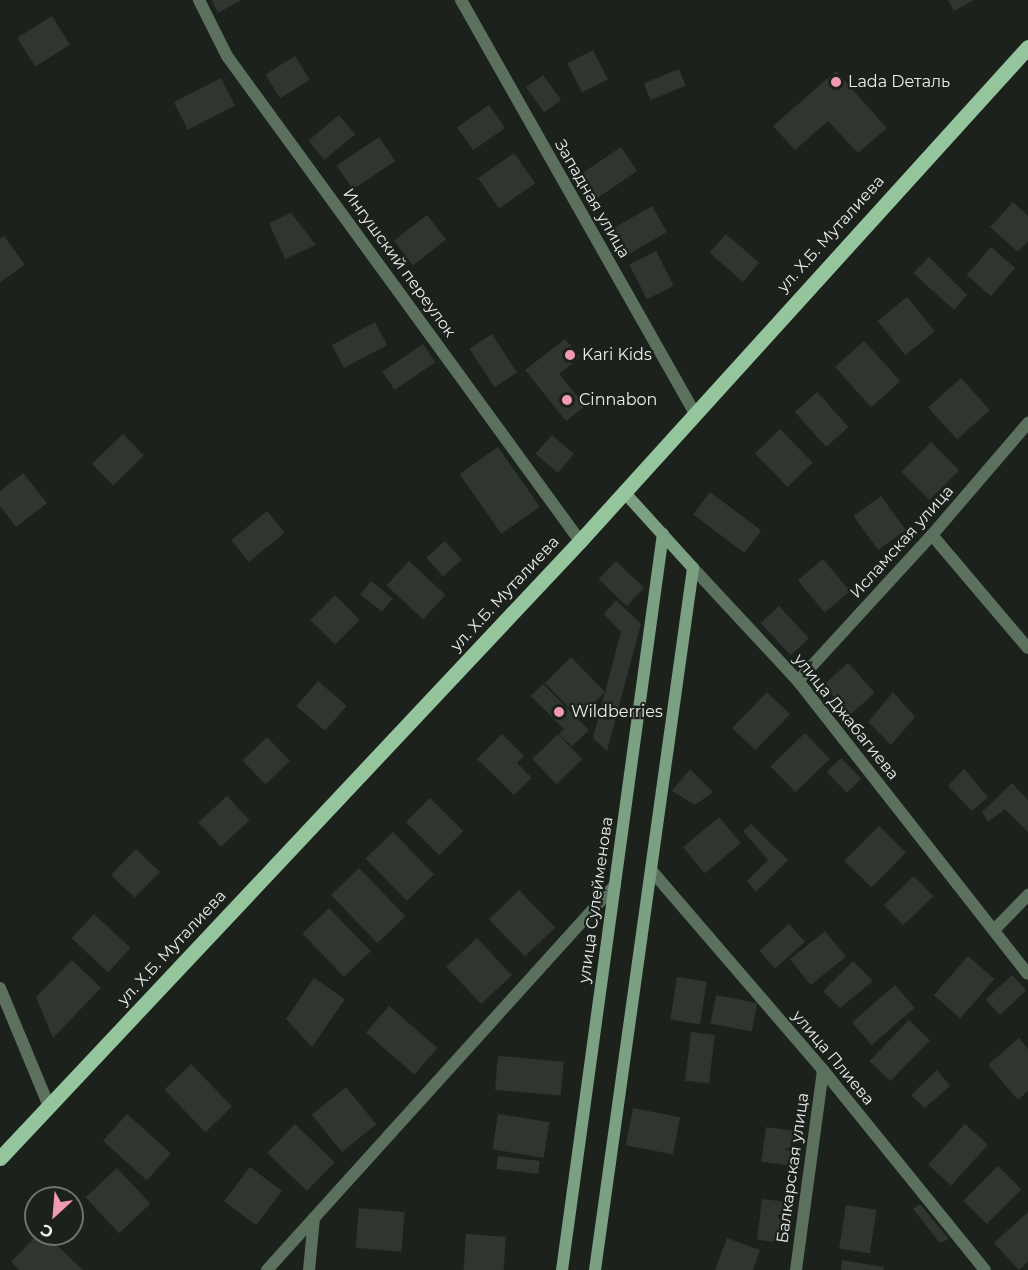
<!DOCTYPE html>
<html>
<head>
<meta charset="utf-8">
<style>
  body { margin:0 }
  #map { position:relative; width:1028px; height:1270px; overflow:hidden; background:#1c211c; font-family:Montserrat,sans-serif }
  div>[style] { position:absolute }
  [style*='--x'] { left:calc(var(--x)*1px); top:calc(var(--y)*1px); width:calc(var(--w)*1px); rotate:calc(var(--a)*1deg) }
  .building>* { inset:0; background:#2f352f; transform-origin:0 0 }
  .street>* { height:12px; margin:-6px; padding:0 6px; transform-origin:6px; border-radius:6px; background:#5b715e }
  .secondary>* { height:12px; margin:-6px; padding:0 6px; transform-origin:6px; border-radius:6px; background:#7ca082 }
  .primary>* { height:15px; margin:-7.5px; padding:0 7.5px; transform-origin:7.5px; border-radius:7.5px; background:#95c59d }
  .dots>* { width:16px; height:16px; translate:-50% -50%; box-sizing:border-box; border:3px solid #1c211c; border-radius:50% }
  span { translate:-50% -50%; white-space:nowrap; text-align:center; line-height:1.15; -webkit-text-stroke:4.5px #1c211c; paint-order:stroke }
  .poi-label { font-size:16px; color:#eaeeeb }
  .left { translate:0 -50%; text-align:left }
  .street-label { font-size:16px; color:#eaeeeb }
  .north { position:absolute; left:24px; top:1186px; width:60px; height:60px; box-sizing:border-box; background:#1c211c; border:2px solid #6e736f; border-radius:50%; rotate:206deg; font-size:16px; font-weight:700; line-height:24px; text-align:center; color:#eaeeeb }
  .north::after { content:''; display:block; margin:auto; width:21px; height:27px; background:#f09ab5; clip-path:polygon(50% 0,100% 100%,50% 72%,0 100%) }
</style>
</head>
<body>
<div id="map">
  <div class="building">
    <i style="clip-path:polygon(211px 0,241px 0,218px 13px)"></i>
    <i style="clip-path:polygon(948px 0,974px 0,954px 11px)"></i>
    <i style="left:52px;top:16px;width:34px;height:41px;rotate:58deg"></i>
    <i style="left:593px;top:50px;width:33px;height:29px;rotate:63deg"></i>
    <i style="left:295px;top:56px;width:28px;height:35px;rotate:58deg"></i>
    <i style="left:679px;top:69px;width:18px;height:38px;rotate:68deg"></i>
    <i style="clip-path:polygon(836px 71px,887px 128px,858px 153px,828px 121px,795px 150px,773px 126px)"></i>
    <i style="left:543px;top:75px;width:31px;height:21px;rotate:54deg"></i>
    <i style="left:221px;top:78px;width:31px;height:53px;rotate:63deg"></i>
    <i style="left:489px;top:105px;width:28px;height:39px;rotate:55deg"></i>
    <i style="left:339px;top:115px;width:25px;height:40px;rotate:50deg"></i>
    <i style="left:379px;top:137px;width:29px;height:51px;rotate:56deg"></i>
    <i style="left:621px;top:147px;width:29px;height:49px;rotate:56deg"></i>
    <i style="left:514px;top:153px;width:37px;height:44px;rotate:55deg"></i>
    <i style="clip-path:polygon(1013px 202px,1028px 216px,1028px 241px,1018px 252px,990px 227px)"></i>
    <i style="left:652px;top:206px;width:30px;height:45px;rotate:60deg"></i>
    <i style="clip-path:polygon(291px 213px,316px 245px,285px 259px,269px 223px)"></i>
    <i style="left:427px;top:215px;width:31px;height:42px;rotate:52deg"></i>
    <i style="left:726px;top:234px;width:44px;height:25px;rotate:41deg"></i>
    <i style="clip-path:polygon(4px 236px,25px 265px,0 282px,0 239px)"></i>
    <i style="left:991px;top:247px;width:32px;height:37px;rotate:41deg"></i>
    <i style="left:656px;top:251px;width:39px;height:30px;rotate:63deg"></i>
    <i style="clip-path:polygon(929px 257px,967px 295px,954px 310px,913px 273px)"></i>
    <i style="left:907px;top:297px;width:44px;height:38px;rotate:51deg"></i>
    <i style="left:375px;top:322px;width:26px;height:49px;rotate:62deg"></i>
    <i style="left:492px;top:334px;width:46px;height:27px;rotate:57deg"></i>
    <i style="clip-path:polygon(565px 339px,580px 357px,559px 374px,585px 406px,566px 421px,525px 370px)"></i>
    <i style="left:864px;top:341px;width:54px;height:39px;rotate:48deg"></i>
    <i style="left:423px;top:344px;width:22px;height:49px;rotate:56deg"></i>
    <i style="left:961px;top:378px;width:43px;height:44px;rotate:48deg"></i>
    <i style="left:817px;top:392px;width:47px;height:30px;rotate:48deg"></i>
    <i style="left:780px;top:429px;width:47px;height:35px;rotate:46deg"></i>
    <i style="left:123px;top:434px;width:30px;height:43px;rotate:46deg"></i>
    <i style="left:552px;top:435px;width:29px;height:25px;rotate:41deg"></i>
    <i style="left:931px;top:442px;width:40px;height:42px;rotate:45deg"></i>
    <i style="left:498px;top:447px;width:73px;height:47px;rotate:55deg"></i>
    <i style="clip-path:polygon(23px 473px,47px 503px,16px 527px,0 506px,0 491px)"></i>
    <i style="left:710px;top:492px;width:64px;height:28px;rotate:37deg"></i>
    <i style="left:881px;top:496px;width:42px;height:34px;rotate:54deg"></i>
    <i style="left:267px;top:511px;width:28px;height:46px;rotate:51deg"></i>
    <i style="left:445px;top:541px;width:25px;height:25px;rotate:48deg"></i>
    <i style="left:823px;top:559px;width:42px;height:33px;rotate:50deg"></i>
    <i style="left:409px;top:561px;width:50px;height:33px;rotate:43deg"></i>
    <i style="left:616px;top:561px;width:39px;height:25px;rotate:44deg"></i>
    <i style="left:371px;top:581px;width:28px;height:17px;rotate:39deg"></i>
    <i style="left:335px;top:595px;width:35px;height:35px;rotate:45deg"></i>
    <i style="clip-path:polygon(616px 600px,641px 624px,607px 751px,593px 738px,605px 692px,579px 718px,545px 683px,571px 657px,605px 692px,621px 632px,604px 614px)"></i>
    <i style="left:779px;top:606px;width:44px;height:25px;rotate:47deg"></i>
    <i style="left:848px;top:663px;width:40px;height:33px;rotate:48deg"></i>
    <i style="left:318px;top:681px;width:38px;height:33px;rotate:41deg"></i>
    <i style="clip-path:polygon(543px 684px,589px 730px,572px 746px,559px 734px,564px 729px,531px 696px)"></i>
    <i style="left:767px;top:692px;width:32px;height:50px;rotate:44deg"></i>
    <i style="clip-path:polygon(893px 692px,915px 717px,891px 745px,868px 722px)"></i>
    <i style="left:805px;top:733px;width:36px;height:48px;rotate:46deg"></i>
    <i style="clip-path:polygon(502px 734px,524px 756px,517px 763px,532px 778px,514px 795px,477px 759px)"></i>
    <i style="left:558px;top:734px;width:35px;height:36px;rotate:46deg"></i>
    <i style="left:267px;top:737px;width:33px;height:34px;rotate:46deg"></i>
    <i style="left:841px;top:758px;width:29px;height:20px;rotate:46deg"></i>
    <i style="clip-path:polygon(690px 769px,713px 792px,695px 805px,672px 791px)"></i>
    <i style="clip-path:polygon(964px 769px,988px 797px,972px 811px,948px 786px)"></i>
    <i style="clip-path:polygon(1012px 783px,1028px 800px,1028px 832px,1005px 809px,988px 822px,982px 812px)"></i>
    <i style="left:227px;top:796px;width:33px;height:39px;rotate:47deg"></i>
    <i style="left:430px;top:798px;width:47px;height:34px;rotate:45deg"></i>
    <i style="left:719px;top:817px;width:34px;height:47px;rotate:50deg"></i>
    <i style="clip-path:polygon(751px 824px,788px 860px,756px 892px,747px 881px,768px 860px,743px 831px)"></i>
    <i style="left:879px;top:826px;width:38px;height:49px;rotate:45deg"></i>
    <i style="left:393px;top:832px;width:59px;height:38px;rotate:46deg"></i>
    <i style="left:136px;top:849px;width:33px;height:36px;rotate:44deg"></i>
    <i style="left:359px;top:868px;width:67px;height:39px;rotate:46deg"></i>
    <i style="left:914px;top:876px;width:28px;height:42px;rotate:46deg"></i>
    <i style="left:519px;top:890px;width:52px;height:42px;rotate:46deg"></i>
    <i style="left:329px;top:908px;width:60px;height:37px;rotate:46deg"></i>
    <i style="left:94px;top:914px;width:50px;height:33px;rotate:43deg"></i>
    <i style="left:789px;top:924px;width:24px;height:40px;rotate:48deg"></i>
    <i style="left:825px;top:931px;width:33px;height:45px;rotate:51deg"></i>
    <i style="left:477px;top:938px;width:51px;height:42px;rotate:47deg"></i>
    <i style="left:968px;top:956px;width:35px;height:52px;rotate:41deg"></i>
    <i style="clip-path:polygon(72px 960px,101px 988px,53px 1038px,36px 997px)"></i>
    <i style="clip-path:polygon(853px 961px,873px 981px,840px 1008px,823px 991px)"></i>
    <i style="left:1012px;top:975px;width:21px;height:36px;rotate:47deg"></i>
    <i style="left:677px;top:977px;width:30px;height:43px;rotate:9deg"></i>
    <i style="clip-path:polygon(314px 978px,345px 999px,312px 1047px,286px 1019px)"></i>
    <i style="left:895px;top:985px;width:30px;height:57px;rotate:49deg"></i>
    <i style="left:716px;top:995px;width:42px;height:29px;rotate:11deg"></i>
    <i style="left:389px;top:1006px;width:64px;height:35px;rotate:41deg"></i>
    <i style="left:909px;top:1020px;width:29px;height:57px;rotate:44deg"></i>
    <i style="left:691px;top:1032px;width:24px;height:49px;rotate:7deg"></i>
    <i style="clip-path:polygon(1019px 1038px,1028px 1049px,1028px 1091px,1018px 1100px,988px 1065px)"></i>
    <i style="left:498px;top:1056px;width:66px;height:34px;rotate:5deg"></i>
    <i style="left:191px;top:1064px;width:59px;height:37px;rotate:46deg"></i>
    <i style="clip-path:polygon(937px 1070px,950px 1086px,925px 1108px,911px 1095px)"></i>
    <i style="left:346px;top:1087px;width:48px;height:44px;rotate:51deg"></i>
    <i style="left:633px;top:1108px;width:48px;height:38px;rotate:11deg"></i>
    <i style="left:127px;top:1114px;width:59px;height:36px;rotate:42deg"></i>
    <i style="left:498px;top:1114px;width:52px;height:36px;rotate:9deg"></i>
    <i style="left:295px;top:1124px;width:55px;height:40px;rotate:44deg"></i>
    <i style="left:965px;top:1124px;width:31px;height:55px;rotate:42deg"></i>
    <i style="left:766px;top:1127px;width:28px;height:35px;rotate:8deg"></i>
    <i style="left:498px;top:1156px;width:42px;height:13px;rotate:7deg"></i>
    <i style="left:998px;top:1166px;width:33px;height:49px;rotate:45deg"></i>
    <i style="left:250px;top:1167px;width:40px;height:43px;rotate:37deg"></i>
    <i style="left:117px;top:1168px;width:49px;height:43px;rotate:47deg"></i>
    <i style="left:762px;top:1199px;width:25px;height:41px;rotate:7deg"></i>
    <i style="clip-path:polygon(920px 1204px,949px 1239px,940px 1243px,913px 1209px)"></i>
    <i style="left:846px;top:1205px;width:31px;height:44px;rotate:9deg"></i>
    <i style="left:359px;top:1208px;width:46px;height:40px;rotate:5deg"></i>
    <i style="clip-path:polygon(1028px 1212px,1028px 1262px,1019px 1270px,994px 1243px)"></i>
    <i style="clip-path:polygon(38px 1234px,45px 1234px,83px 1270px,19px 1270px,11px 1262px)"></i>
    <i style="left:466px;top:1234px;width:40px;height:36px;rotate:4deg"></i>
    <i style="clip-path:polygon(727px 1238px,760px 1250px,753px 1270px,715px 1270px)"></i>
    <i style="clip-path:polygon(842px 1260px,884px 1267px,883px 1270px,841px 1270px)"></i>
  </div>
  <div class="street">
    <i style="--x:199;--y:0;--w:63;--a:63.4"></i>
    <i style="--x:227;--y:56;--w:600;--a:53.95"></i>
    <i style="--x:461;--y:0;--w:475;--a:60.5"></i>
    <i style="--x:932;--y:535;--w:148;--a:49.7"></i>
    <i style="--x:693;--y:568;--w:154;--a:47.1"></i>
    <i style="--x:798;--y:681;--w:372;--a:51.9"></i>
    <i style="--x:798;--y:681;--w:198;--a:-47.5"></i>
    <i style="--x:932;--y:535;--w:148;--a:-49.4"></i>
    <i style="--x:651;--y:870;--w:264;--a:49.3"></i>
    <i style="--x:823;--y:1070;--w:257;--a:51"></i>
    <i style="--x:994;--y:930;--w:49;--a:-45.8"></i>
    <i style="--x:0;--y:988;--w:126;--a:67.5"></i>
    <i style="--x:267;--y:1270;--w:519;--a:-47.89"></i>
    <i style="--x:309;--y:1270;--w:52;--a:-84.5"></i>
    <i style="--x:796;--y:1270;--w:202;--a:-82.3"></i>
  </div>
  <div class="secondary">
    <i style="--x:562;--y:1270;--w:743;--a:-82.19"></i>
    <i style="--x:595;--y:1270;--w:709;--a:-82.05"></i>
    <i style="--x:693;--y:568;--w:103;--a:-132.2"></i>
  </div>
  <div class="primary">
    <i style="--x:0;--y:1158;--w:847;--a:-46.77"></i>
    <i style="--x:580;--y:541;--w:667;--a:-47.8"></i>
  </div>
  <div class="dots">
    <i style="left:836px;top:82px;background:#f09ab5"></i>
    <i style="left:570px;top:355px;background:#f09ab5"></i>
    <i style="left:567px;top:400px;background:#f09ab5"></i>
    <i style="left:559px;top:712px;background:#f09ab5"></i>
  </div>
  <div class="poi-label">
    <span class="left" style="left:848px;top:82px">Lada Dеталь</span>
    <span class="left" style="left:582px;top:355px">Kari Kids</span>
    <span class="left" style="left:579px;top:400px">Cinnabon</span>
    <span class="left" style="left:571px;top:712px">Wildberries</span>
  </div>
  <div class="street-label">
    <span style="left:592px;top:199px;rotate:60deg">Западная улица</span>
    <span style="left:831px;top:234px;rotate:-48deg">ул. Х.Б. Муталиева</span>
    <span style="left:399px;top:263px;rotate:54deg">Ингушский переулок</span>
    <span style="left:902px;top:542px;rotate:-48deg">Исламская улица</span>
    <span style="left:505px;top:594px;rotate:-47deg">ул. Х.Б. Муталиева</span>
    <span style="left:846px;top:717px;rotate:51deg">улица Джабагиева</span>
    <span style="left:596px;top:900px;rotate:-82deg">улица Сулейменова</span>
    <span style="left:172px;top:948px;rotate:-47deg">ул. Х.Б. Муталиева</span>
    <span style="left:833px;top:1058px;rotate:50deg">улица Плиева</span>
    <span style="left:793px;top:1168px;rotate:-82deg">Балкарская улица</span>
  </div>
  <div class="north">С</div>
</div>
</body>
</html>
